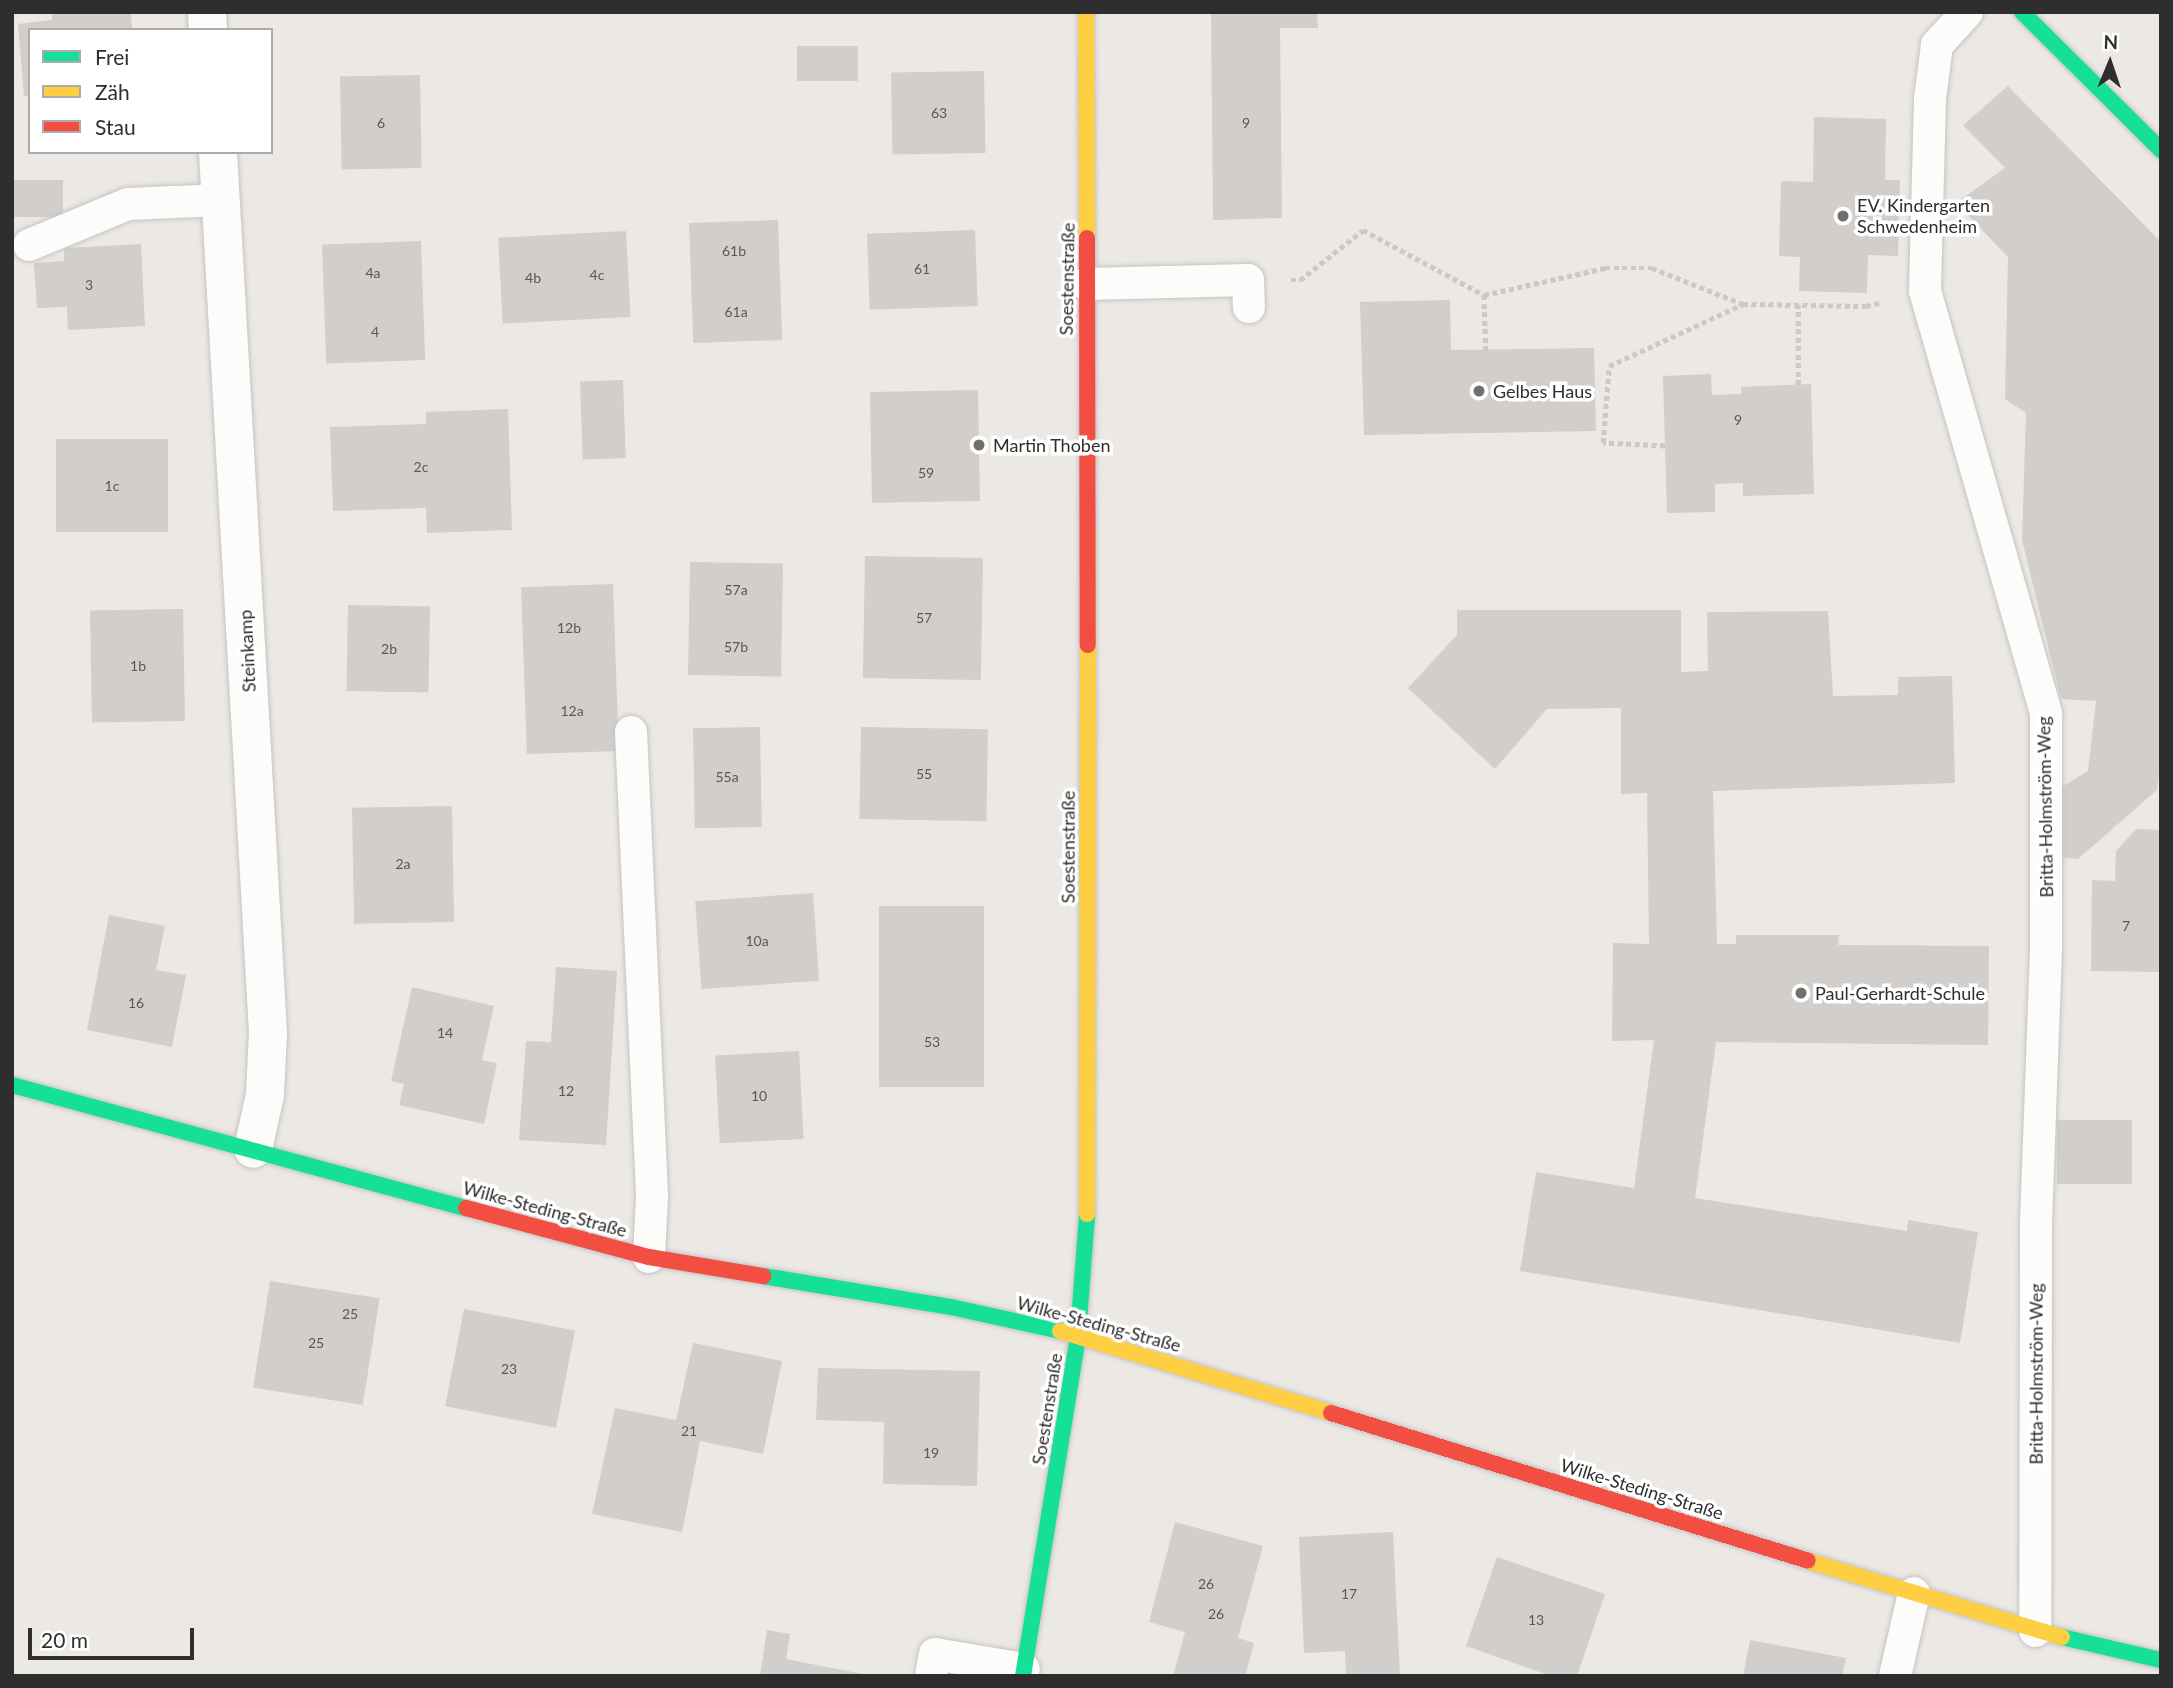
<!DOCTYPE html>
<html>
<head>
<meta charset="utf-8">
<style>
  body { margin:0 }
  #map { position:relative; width:2173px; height:1688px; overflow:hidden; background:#ece8e4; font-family:Lato,sans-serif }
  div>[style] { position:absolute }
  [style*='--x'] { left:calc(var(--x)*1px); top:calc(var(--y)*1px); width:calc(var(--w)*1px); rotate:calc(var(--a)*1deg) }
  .building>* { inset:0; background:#d1cecb; transform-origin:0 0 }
  .path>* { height:4.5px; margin-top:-2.25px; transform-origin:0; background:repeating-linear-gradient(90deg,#c9c9c8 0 5px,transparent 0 8.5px) }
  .roads { filter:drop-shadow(0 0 2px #c5c4c5) drop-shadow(0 0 2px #c5c4c5) }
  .lane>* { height:32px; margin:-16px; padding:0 16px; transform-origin:16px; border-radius:16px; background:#fcfcfb }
  .street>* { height:38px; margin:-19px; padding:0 19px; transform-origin:19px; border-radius:19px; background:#fcfcfb }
  .fast>* { height:16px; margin:-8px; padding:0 8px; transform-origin:8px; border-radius:8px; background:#16e098 }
  .slow>* { height:16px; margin:-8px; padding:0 8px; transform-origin:8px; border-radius:8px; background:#ffcf43 }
  .jam>* { height:16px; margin:-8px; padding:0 8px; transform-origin:8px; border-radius:8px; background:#f24e42 }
  .dots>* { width:19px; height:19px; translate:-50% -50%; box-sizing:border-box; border:4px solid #fff; border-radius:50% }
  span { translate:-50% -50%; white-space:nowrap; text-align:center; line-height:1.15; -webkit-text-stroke:7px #fff; paint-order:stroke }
  .number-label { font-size:14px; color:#585857 }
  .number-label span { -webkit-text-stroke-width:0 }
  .poi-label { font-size:18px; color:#2e2e2e }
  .left { translate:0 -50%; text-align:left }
  .street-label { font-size:18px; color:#2e2e2e }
  .frame { position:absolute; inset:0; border:14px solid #2e2e2e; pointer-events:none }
  .legend { position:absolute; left:28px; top:28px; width:245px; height:126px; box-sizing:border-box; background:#fff; border:2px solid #ababab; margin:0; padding:9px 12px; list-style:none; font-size:21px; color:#2e2e2e }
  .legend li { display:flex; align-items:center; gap:14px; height:35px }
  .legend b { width:35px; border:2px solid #ababab }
  .north { position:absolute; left:2075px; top:28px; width:70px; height:70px; -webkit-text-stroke:5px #fff; paint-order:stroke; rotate:2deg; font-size:19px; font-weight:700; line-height:28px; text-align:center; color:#2e2e2e }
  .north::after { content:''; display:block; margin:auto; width:24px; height:32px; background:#2e2e2e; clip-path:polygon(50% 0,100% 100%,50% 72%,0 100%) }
  .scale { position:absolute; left:28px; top:1628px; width:166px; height:32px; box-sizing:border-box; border:4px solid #2e2e2e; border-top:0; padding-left:9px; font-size:21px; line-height:24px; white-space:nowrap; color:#2e2e2e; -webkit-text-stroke:5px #fff; paint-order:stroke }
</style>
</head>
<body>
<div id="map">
  <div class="building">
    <i style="clip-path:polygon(52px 12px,131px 12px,132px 30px,30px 30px,30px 96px,24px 96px,18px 24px,52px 20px)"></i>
    <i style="clip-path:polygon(1211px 12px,1317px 12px,1318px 28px,1280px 28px,1282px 218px,1213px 220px)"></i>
    <i style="left:797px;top:46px;width:61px;height:35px"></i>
    <i style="left:984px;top:71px;width:82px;height:93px;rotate:89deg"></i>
    <i style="left:420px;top:75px;width:93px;height:80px;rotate:89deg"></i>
    <i style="clip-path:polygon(2008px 86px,2161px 242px,2161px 756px,2157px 790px,2078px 859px,2055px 857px,2060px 788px,2088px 771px,2096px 701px,2061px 699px,2022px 540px,2026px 413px,2005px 399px,2008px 257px,1956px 203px,2005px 168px,1963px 125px)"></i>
    <i style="clip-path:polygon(1814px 117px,1886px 119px,1885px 180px,1900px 180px,1898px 256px,1868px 255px,1867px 293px,1799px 291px,1800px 257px,1779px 256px,1781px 181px,1813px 182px)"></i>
    <i style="left:12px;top:180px;width:51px;height:37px"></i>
    <i style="left:778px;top:220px;width:120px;height:89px;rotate:88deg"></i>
    <i style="left:975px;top:230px;width:76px;height:108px;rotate:88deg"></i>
    <i style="left:626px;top:231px;width:86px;height:128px;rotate:87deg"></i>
    <i style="left:421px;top:241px;width:119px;height:99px;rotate:88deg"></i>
    <i style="clip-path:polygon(141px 244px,145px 326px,68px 330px,67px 307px,37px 308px,34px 263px,64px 261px,64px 248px)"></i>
    <i style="clip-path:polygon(1450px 300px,1451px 350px,1594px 348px,1596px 431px,1364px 435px,1360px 302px)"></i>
    <i style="clip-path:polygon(1711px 374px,1712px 395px,1741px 394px,1741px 387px,1811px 384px,1814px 494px,1743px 496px,1743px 483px,1715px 484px,1715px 512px,1667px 513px,1663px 376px)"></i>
    <i style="left:623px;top:380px;width:78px;height:43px;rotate:88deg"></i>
    <i style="left:978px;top:390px;width:111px;height:108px;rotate:89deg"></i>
    <i style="clip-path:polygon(508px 409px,512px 530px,427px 533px,426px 508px,333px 511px,330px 427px,426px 424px,426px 412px)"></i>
    <i style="left:168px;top:439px;width:93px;height:112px;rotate:90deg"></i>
    <i style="left:865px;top:556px;width:118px;height:122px;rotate:1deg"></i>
    <i style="left:690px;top:562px;width:93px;height:113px;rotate:1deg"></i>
    <i style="left:613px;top:584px;width:167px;height:92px;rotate:88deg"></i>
    <i style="left:348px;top:605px;width:82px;height:86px;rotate:1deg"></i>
    <i style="left:183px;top:609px;width:112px;height:93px;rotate:89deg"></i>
    <i style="clip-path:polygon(1457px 610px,1681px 610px,1681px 672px,1708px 671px,1707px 612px,1828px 611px,1833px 696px,1898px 695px,1898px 677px,1952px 676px,1955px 783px,1713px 791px,1717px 944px,1736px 944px,1736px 935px,1839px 935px,1838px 945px,1989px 946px,1988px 1045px,1716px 1042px,1695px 1198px,1907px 1231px,1908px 1220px,1978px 1232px,1960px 1343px,1520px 1271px,1536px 1172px,1634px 1188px,1654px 1040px,1612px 1041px,1613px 943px,1649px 944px,1647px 793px,1621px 794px,1621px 708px,1547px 709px,1495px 769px,1408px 688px,1457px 635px)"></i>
    <i style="left:760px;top:727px;width:100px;height:67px;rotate:89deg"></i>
    <i style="left:861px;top:727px;width:127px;height:92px;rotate:1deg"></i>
    <i style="left:452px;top:806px;width:116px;height:100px;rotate:89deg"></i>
    <i style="clip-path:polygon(2136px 829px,2161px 830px,2161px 972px,2091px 971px,2092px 880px,2115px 881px,2116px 851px)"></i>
    <i style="left:813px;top:893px;width:88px;height:118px;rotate:86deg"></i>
    <i style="left:984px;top:906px;width:181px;height:105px;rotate:90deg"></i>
    <i style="clip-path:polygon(109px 915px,165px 926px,156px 970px,186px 975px,172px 1047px,87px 1030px)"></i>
    <i style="clip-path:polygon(556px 967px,617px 971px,606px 1145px,519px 1140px,526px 1041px,551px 1042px)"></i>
    <i style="clip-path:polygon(412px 987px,494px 1006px,482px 1060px,497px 1063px,484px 1124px,399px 1105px,404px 1084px,391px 1081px)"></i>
    <i style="left:799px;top:1051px;width:88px;height:84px;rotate:87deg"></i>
    <i style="left:2057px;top:1120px;width:75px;height:64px"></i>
    <i style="left:270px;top:1281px;width:111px;height:108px;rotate:9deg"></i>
    <i style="left:464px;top:1309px;width:113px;height:99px;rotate:11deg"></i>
    <i style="clip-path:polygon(693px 1343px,782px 1361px,763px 1454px,700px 1441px,682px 1532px,592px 1514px,615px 1408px,676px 1420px)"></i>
    <i style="clip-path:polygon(818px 1368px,980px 1371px,977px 1486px,883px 1484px,884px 1422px,816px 1420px)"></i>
    <i style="clip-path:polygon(1175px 1522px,1263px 1546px,1238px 1638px,1254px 1643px,1245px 1676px,1173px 1676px,1185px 1632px,1149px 1622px)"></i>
    <i style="clip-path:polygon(1393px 1532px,1400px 1676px,1346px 1676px,1345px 1651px,1304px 1653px,1299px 1537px)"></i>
    <i style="clip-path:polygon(1497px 1557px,1605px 1594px,1577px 1676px,1551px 1676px,1466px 1646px)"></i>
    <i style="clip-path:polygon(767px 1630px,790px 1634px,786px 1659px,873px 1676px,760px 1676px)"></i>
    <i style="clip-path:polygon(1750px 1640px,1846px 1658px,1842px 1676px,1743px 1676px)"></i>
  </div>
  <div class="path">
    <i style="--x:1291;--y:280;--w:9;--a:0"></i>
    <i style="--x:1300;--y:280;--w:80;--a:-38.4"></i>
    <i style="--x:1363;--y:230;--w:137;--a:28.2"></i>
    <i style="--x:1484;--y:295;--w:55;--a:87.9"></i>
    <i style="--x:1484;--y:295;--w:124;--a:-12.6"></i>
    <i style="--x:1605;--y:268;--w:47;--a:0"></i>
    <i style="--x:1652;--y:268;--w:98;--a:21.6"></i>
    <i style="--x:1743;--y:304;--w:123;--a:0.9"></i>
    <i style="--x:1866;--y:306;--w:17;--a:-13"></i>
    <i style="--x:1798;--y:385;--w:80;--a:-90"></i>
    <i style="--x:1665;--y:446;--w:62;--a:-177.2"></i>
    <i style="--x:1603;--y:443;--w:77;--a:-85.5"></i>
    <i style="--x:1609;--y:366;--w:148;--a:-24.8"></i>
  </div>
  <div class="roads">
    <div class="lane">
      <i style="--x:1967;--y:12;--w:45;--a:132.3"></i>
      <i style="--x:1937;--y:45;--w:54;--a:97.4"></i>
      <i style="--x:1930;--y:99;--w:192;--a:91.5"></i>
      <i style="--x:1925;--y:291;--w:440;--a:74"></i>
      <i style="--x:2046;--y:714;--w:236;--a:90"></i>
      <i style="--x:2046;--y:950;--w:274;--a:92.1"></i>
      <i style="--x:2036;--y:1224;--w:407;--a:90.1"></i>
      <i style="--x:29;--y:245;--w:107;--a:-22.5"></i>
      <i style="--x:128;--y:204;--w:93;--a:-2.5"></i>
      <i style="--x:1086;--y:284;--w:162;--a:-1.4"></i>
      <i style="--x:1248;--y:280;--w:27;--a:88"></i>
      <i style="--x:631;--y:732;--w:465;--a:87.4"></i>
      <i style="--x:652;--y:1197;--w:60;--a:92.9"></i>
      <i style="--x:931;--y:1676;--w:22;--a:-80"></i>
      <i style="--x:935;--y:1654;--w:90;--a:9.6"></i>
      <i style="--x:1895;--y:1676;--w:85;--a:-77.1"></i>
    </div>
    <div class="street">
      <i style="--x:207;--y:12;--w:18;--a:87"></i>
      <i style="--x:218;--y:152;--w:882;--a:86.75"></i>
      <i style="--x:268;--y:1033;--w:62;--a:92.8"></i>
      <i style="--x:265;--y:1095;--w:55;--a:102.5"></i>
    </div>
    <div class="fast">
      <i style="--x:2022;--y:12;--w:196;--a:44.8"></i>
      <i style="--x:12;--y:1085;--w:470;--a:15.2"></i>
      <i style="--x:763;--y:1276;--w:191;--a:9.4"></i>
      <i style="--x:951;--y:1307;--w:112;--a:12.4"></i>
      <i style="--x:2062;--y:1637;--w:102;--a:13.1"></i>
      <i style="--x:1023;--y:1676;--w:345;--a:-80.8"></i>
      <i style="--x:1078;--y:1335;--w:121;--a:-85.7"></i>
    </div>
    <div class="slow">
      <i style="--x:1086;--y:12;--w:226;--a:89.7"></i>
      <i style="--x:1087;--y:1214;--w:569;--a:-89.9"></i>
      <i style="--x:1060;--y:1331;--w:283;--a:16.8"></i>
      <i style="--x:1808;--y:1561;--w:265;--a:16.7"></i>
    </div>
    <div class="jam">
      <i style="--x:1087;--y:238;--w:407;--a:89.9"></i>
      <i style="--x:466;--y:1208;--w:189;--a:15"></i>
      <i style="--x:649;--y:1257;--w:116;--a:9.5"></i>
      <i style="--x:1331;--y:1413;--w:499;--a:17.2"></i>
    </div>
  </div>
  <div class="dots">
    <i style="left:1843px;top:216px;background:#706f6e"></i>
    <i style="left:1479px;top:391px;background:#706f6e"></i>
    <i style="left:979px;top:445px;background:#706f6e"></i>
    <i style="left:1801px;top:993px;background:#706f6e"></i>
  </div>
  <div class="number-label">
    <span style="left:939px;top:113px">63</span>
    <span style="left:381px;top:123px">6</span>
    <span style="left:1246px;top:123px">9</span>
    <span style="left:734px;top:251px">61b</span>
    <span style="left:922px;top:269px">61</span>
    <span style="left:373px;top:273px">4a</span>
    <span style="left:597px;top:275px">4c</span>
    <span style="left:533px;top:278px">4b</span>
    <span style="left:89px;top:285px">3</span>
    <span style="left:736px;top:312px">61a</span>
    <span style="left:375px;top:332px">4</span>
    <span style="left:1738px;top:420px">9</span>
    <span style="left:421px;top:467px">2c</span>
    <span style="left:926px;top:473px">59</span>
    <span style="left:112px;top:486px">1c</span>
    <span style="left:736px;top:590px">57a</span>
    <span style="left:924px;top:618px">57</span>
    <span style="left:569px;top:628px">12b</span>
    <span style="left:736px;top:647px">57b</span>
    <span style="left:389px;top:649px">2b</span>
    <span style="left:138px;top:666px">1b</span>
    <span style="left:572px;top:711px">12a</span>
    <span style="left:924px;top:774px">55</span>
    <span style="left:727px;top:777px">55a</span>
    <span style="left:403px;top:864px">2a</span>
    <span style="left:2126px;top:926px">7</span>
    <span style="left:757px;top:941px">10a</span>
    <span style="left:136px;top:1003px">16</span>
    <span style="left:445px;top:1033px">14</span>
    <span style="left:932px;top:1042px">53</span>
    <span style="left:566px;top:1091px">12</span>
    <span style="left:759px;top:1096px">10</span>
    <span style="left:350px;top:1314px">25</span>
    <span style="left:316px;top:1343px">25</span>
    <span style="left:509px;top:1369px">23</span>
    <span style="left:689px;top:1431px">21</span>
    <span style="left:931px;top:1453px">19</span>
    <span style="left:1206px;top:1584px">26</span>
    <span style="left:1349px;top:1594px">17</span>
    <span style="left:1216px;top:1614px">26</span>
    <span style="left:1536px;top:1620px">13</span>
  </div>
  <div class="poi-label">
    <span class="left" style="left:1857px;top:216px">EV. Kindergarten<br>Schwedenheim</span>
    <span class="left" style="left:1493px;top:391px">Gelbes Haus</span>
    <span class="left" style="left:993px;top:445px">Martin Thoben</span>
    <span class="left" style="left:1815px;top:993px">Paul-Gerhardt-Schule</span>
  </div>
  <div class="street-label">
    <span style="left:1067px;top:279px;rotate:-89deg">Soestenstraße</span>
    <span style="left:247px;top:651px;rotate:-93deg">Steinkamp</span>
    <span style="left:2045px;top:807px;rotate:-91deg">Britta-Holmström-Weg</span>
    <span style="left:1068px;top:847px;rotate:-90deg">Soestenstraße</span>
    <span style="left:545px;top:1209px;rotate:15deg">Wilke-Steding-Straße</span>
    <span style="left:1099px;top:1324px;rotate:15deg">Wilke-Steding-Straße</span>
    <span style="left:2036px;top:1374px;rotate:-90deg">Britta-Holmström-Weg</span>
    <span style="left:1047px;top:1409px;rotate:-81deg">Soestenstraße</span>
    <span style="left:1642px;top:1489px;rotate:17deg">Wilke-Steding-Straße</span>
  </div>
  <div class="frame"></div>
  <ul class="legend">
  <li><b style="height:9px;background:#16e098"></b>Frei</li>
  <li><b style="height:9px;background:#ffcf43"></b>Zäh</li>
  <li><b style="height:9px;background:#f24e42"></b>Stau</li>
  </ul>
  <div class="north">N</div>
  <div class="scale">20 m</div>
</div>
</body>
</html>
